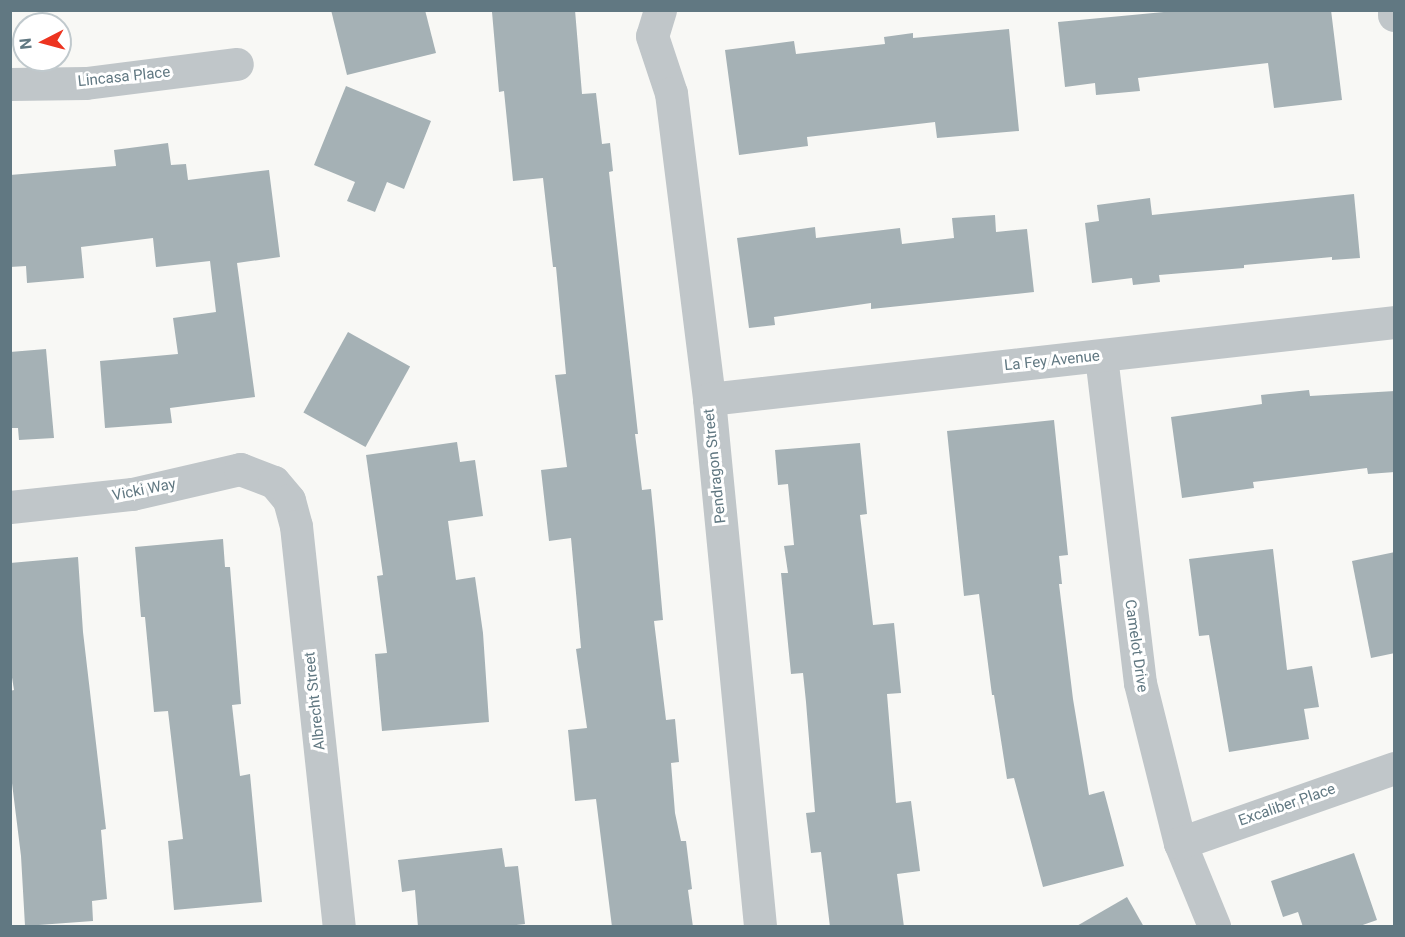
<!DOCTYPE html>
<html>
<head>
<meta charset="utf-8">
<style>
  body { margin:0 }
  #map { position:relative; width:1405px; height:937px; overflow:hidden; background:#f8f8f5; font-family:Roboto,sans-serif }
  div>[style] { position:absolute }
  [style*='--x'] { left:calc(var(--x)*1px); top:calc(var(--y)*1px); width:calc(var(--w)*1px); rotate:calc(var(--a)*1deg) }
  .building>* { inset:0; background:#a5b1b5; transform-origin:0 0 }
  .minor>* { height:33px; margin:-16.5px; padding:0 16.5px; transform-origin:16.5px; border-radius:16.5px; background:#c0c6c9 }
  span { translate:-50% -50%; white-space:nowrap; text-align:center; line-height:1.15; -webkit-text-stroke:6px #fff; paint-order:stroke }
  .street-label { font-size:15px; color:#617882 }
  .frame { position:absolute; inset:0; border:12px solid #617882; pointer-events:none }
  .north { position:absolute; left:12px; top:12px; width:60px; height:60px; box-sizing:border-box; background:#fff; border:2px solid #c0c9cd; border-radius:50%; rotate:264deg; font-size:16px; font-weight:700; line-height:24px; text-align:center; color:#617882 }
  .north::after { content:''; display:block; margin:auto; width:21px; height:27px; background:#ed3420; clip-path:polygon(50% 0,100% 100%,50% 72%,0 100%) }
</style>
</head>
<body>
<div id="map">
  <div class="building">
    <i style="clip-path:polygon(331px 10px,425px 10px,436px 53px,347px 75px)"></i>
    <i style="clip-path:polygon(575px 10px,582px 94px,596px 93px,602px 144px,610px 143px,613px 171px,609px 172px,638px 434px,635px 434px,642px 490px,651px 489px,655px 529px,663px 620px,654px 621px,666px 720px,675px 719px,679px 762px,671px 763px,675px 813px,681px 841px,686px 841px,692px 889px,688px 890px,693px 927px,612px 927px,596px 799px,575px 801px,568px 730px,587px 728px,576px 649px,581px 648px,571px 538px,549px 541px,541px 470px,567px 467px,555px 375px,566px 374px,556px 267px,553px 267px,543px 178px,513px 181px,504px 91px,499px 92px,492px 12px)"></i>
    <i style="clip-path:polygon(1185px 10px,1331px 10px,1342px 100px,1274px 108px,1268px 63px,1138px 78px,1140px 91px,1096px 95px,1095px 83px,1065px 87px,1058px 22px)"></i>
    <i style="clip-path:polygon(1009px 29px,1019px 131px,937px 138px,935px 122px,807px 137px,808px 146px,739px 155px,725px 50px,794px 41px,796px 54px,885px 44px,884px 37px,913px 33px,913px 38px)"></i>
    <i style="clip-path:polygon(346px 86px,431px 121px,404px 189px,387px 182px,375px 212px,347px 201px,355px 182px,314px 165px)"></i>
    <i style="clip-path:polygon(168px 143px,171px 165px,186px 164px,188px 180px,269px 170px,280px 257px,237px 263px,255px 397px,170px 408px,172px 423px,105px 428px,100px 361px,178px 354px,173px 318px,216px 312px,210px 261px,156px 267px,153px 238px,81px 247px,84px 278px,27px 283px,26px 266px,10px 267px,10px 175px,116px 166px,114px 150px)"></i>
    <i style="clip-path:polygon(1354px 194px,1360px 258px,1332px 260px,1332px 257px,1244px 265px,1244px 268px,1159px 275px,1160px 282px,1133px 285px,1132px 278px,1092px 283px,1085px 223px,1099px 221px,1097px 205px,1150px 198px,1152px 215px)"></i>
    <i style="clip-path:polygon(995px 215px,996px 232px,1027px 229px,1034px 292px,871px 309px,871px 303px,774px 317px,775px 325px,749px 328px,737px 238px,815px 227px,816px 238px,900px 228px,902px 244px,954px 238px,952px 218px)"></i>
    <i style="left:348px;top:332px;width:71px;height:92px;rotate:29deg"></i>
    <i style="clip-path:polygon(46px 349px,54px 438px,19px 440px,18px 428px,10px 428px,10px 352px)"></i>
    <i style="clip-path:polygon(1309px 390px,1310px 396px,1395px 391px,1395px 472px,1368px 474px,1367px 468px,1253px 482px,1254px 488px,1182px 498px,1171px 417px,1262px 404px,1261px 395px)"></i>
    <i style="clip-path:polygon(1054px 420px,1068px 555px,1059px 556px,1062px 584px,1059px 584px,1073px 699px,1089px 795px,1104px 791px,1124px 866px,1043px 887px,1014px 778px,1007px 779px,994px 695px,992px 695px,979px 594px,964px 596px,947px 431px)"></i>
    <i style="clip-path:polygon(457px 442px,460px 462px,475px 460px,483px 516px,448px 521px,456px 580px,475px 577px,483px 633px,489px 722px,382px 731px,375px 654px,387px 653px,377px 576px,383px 575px,366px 455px)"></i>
    <i style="clip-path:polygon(860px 443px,867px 514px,860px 515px,873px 625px,894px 623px,901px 693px,887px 694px,896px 803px,911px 801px,920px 871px,897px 874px,904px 927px,830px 927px,821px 852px,811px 853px,806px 813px,815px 812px,806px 702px,803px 673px,791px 674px,781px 573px,788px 573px,784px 546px,794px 545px,788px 484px,778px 485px,775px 450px)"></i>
    <i style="clip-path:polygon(223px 539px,225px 567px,230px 567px,241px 704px,232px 705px,240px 776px,250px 774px,262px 902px,174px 910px,168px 841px,183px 839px,168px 711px,154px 712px,145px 617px,141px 617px,135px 547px)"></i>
    <i style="clip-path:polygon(1273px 549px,1287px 670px,1312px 666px,1319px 707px,1304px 709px,1309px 739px,1229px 752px,1209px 635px,1199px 636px,1189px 559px)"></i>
    <i style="clip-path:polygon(1395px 552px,1395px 653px,1371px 658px,1352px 561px)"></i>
    <i style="clip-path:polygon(78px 557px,83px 632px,106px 829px,101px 830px,107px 899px,92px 901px,93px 921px,25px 926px,21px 856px,10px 767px,10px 691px,14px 690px,10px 665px,10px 563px)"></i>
    <i style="clip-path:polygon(502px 848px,505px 867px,518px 866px,525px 924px,500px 927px,418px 927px,415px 890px,402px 892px,398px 860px)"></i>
    <i style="clip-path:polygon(1354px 853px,1377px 920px,1357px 927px,1303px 927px,1298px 912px,1283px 917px,1271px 881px)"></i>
    <i style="clip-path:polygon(1127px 897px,1144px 927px,1075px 927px)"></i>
  </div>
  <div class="minor">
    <i style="--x:660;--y:10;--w:27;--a:107"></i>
    <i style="--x:652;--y:36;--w:60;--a:71.6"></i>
    <i style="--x:671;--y:93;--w:308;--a:82.9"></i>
    <i style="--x:709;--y:399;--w:529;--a:84.47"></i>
    <i style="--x:1394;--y:10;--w:5;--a:90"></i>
    <i style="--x:10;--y:84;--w:76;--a:-0.8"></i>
    <i style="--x:86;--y:83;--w:152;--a:-7.2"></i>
    <i style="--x:1101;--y:356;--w:329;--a:83.2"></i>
    <i style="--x:1140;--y:683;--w:165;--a:76"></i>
    <i style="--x:1180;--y:843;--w:90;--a:67.7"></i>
    <i style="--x:709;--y:399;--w:689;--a:-6.41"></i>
    <i style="--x:10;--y:507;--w:123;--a:-6.1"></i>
    <i style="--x:132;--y:494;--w:111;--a:-13"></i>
    <i style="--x:240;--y:469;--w:36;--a:21"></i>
    <i style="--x:274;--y:482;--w:23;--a:50"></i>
    <i style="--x:289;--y:500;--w:27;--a:75"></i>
    <i style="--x:296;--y:526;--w:402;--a:83.9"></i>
    <i style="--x:1180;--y:843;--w:227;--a:-19.3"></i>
  </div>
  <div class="street-label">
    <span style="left:124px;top:77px;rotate:-6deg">Lincasa Place</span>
    <span style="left:1052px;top:361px;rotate:-6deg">La Fey Avenue</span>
    <span style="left:715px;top:466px;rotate:-96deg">Pendragon Street</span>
    <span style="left:144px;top:490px;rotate:-11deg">Vicki Way</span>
    <span style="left:1136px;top:646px;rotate:82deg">Camelot Drive</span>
    <span style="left:315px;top:701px;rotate:-96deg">Albrecht Street</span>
    <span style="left:1287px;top:805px;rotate:-19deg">Excaliber Place</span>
  </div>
  <div class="frame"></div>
  <div class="north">N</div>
</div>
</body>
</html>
